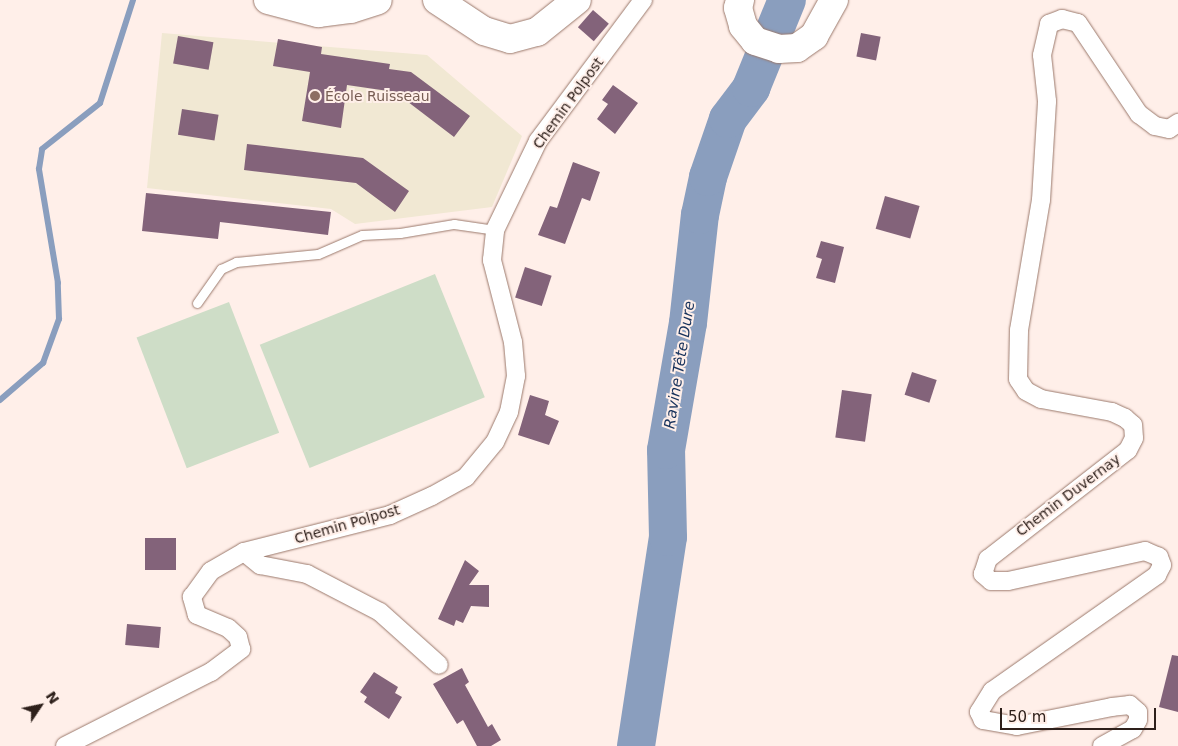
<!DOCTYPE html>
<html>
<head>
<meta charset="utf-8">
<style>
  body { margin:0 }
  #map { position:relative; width:1178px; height:746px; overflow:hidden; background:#ffefe9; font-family:"DejaVu Sans",sans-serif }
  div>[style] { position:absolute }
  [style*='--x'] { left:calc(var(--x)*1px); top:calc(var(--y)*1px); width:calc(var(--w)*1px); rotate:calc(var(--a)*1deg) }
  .education>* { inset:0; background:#f1e8d3 }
  .green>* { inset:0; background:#ceddc7; transform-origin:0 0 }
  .stream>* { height:6px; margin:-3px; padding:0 3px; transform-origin:3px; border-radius:3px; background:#8a9ebe }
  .river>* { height:38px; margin:-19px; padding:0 19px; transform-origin:19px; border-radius:19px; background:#8a9ebe }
  .building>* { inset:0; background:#83637a; transform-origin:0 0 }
  .roads { filter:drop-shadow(0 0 1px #9b796c) drop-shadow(0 0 1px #9b796c) }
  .service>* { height:9px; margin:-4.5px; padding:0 4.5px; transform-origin:4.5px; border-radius:4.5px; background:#fff }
  .minor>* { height:18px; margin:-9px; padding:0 9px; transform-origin:9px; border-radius:9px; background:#fff }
  .primary>* { height:28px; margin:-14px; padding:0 14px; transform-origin:14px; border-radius:14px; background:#fff }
  .dots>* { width:14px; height:14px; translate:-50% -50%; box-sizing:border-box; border:2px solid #ffefe9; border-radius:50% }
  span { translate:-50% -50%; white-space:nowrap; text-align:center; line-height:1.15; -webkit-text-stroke:4px #ffefe9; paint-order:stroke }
  .education-label { font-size:14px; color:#785e54 }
  .left { translate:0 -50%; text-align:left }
  .street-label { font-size:14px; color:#2e201b }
  .water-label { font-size:15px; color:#16315b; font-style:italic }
  .north { position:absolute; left:15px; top:681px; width:50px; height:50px; -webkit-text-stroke:4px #ffefe9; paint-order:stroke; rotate:56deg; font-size:14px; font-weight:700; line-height:20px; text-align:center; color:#2e201b }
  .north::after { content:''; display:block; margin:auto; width:18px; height:22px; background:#2e201b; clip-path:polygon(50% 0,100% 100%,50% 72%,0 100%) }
  .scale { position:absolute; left:1000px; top:708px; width:156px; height:22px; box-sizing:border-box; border:2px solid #2e201b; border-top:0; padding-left:6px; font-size:15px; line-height:18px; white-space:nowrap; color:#2e201b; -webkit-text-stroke:4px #ffefe9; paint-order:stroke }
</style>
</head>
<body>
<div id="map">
  <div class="education">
    <i style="clip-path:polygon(162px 33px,427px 55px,522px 136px,492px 207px,355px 224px,331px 209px,147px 188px)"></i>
  </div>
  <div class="green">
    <i style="left:435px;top:274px;width:133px;height:189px;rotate:68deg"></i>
    <i style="left:229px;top:302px;width:140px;height:99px;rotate:69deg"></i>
  </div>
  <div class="stream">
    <i style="--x:0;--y:400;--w:57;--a:-40.7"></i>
    <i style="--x:43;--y:363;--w:47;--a:-70"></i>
    <i style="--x:59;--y:319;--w:36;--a:-92"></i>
    <i style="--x:58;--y:283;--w:116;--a:-99.5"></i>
    <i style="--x:39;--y:169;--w:20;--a:-81"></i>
    <i style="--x:42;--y:149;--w:74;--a:-38.4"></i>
    <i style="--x:100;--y:103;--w:108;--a:-72.2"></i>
  </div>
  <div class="river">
    <i style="--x:636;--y:746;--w:211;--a:-81.3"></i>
    <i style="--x:668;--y:537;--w:87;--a:-91.3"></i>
    <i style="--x:666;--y:450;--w:129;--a:-80.2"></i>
    <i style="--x:688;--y:323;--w:109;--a:-83.7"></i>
    <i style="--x:700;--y:215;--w:39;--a:-78"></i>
    <i style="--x:708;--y:177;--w:61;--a:-71"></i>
    <i style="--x:728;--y:119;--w:39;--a:-53"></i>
    <i style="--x:751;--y:88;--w:95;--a:-67.8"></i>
  </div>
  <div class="building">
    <i style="left:593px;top:10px;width:21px;height:23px;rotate:41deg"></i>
    <i style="left:861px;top:33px;width:20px;height:24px;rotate:11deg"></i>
    <i style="left:178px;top:36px;width:36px;height:28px;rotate:10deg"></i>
    <i style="clip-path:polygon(278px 39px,322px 47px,321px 54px,390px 64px,389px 69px,411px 72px,470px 116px,454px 137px,395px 92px,347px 85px,341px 128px,302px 121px,310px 72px,273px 66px)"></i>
    <i style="clip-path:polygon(613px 85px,638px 103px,615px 134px,597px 119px,608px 104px,602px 100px)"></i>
    <i style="left:182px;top:109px;width:37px;height:26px;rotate:9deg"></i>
    <i style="clip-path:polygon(247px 144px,363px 158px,409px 191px,395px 212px,356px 183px,244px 170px)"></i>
    <i style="clip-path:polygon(573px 162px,600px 172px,590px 201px,582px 198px,565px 244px,538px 235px,550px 206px,557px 208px)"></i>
    <i style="clip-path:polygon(146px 193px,331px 212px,328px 235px,220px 222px,218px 239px,142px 231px)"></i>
    <i style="left:885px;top:196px;width:36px;height:34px;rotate:16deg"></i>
    <i style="clip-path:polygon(821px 241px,844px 247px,835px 283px,816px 278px,822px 259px,816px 257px)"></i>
    <i style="left:525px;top:267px;width:28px;height:32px;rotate:18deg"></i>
    <i style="left:912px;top:372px;width:26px;height:24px;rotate:18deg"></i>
    <i style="left:842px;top:390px;width:30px;height:48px;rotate:8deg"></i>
    <i style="clip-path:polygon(530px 395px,549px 401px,545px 415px,559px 421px,549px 445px,518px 435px)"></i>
    <i style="left:145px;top:538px;width:31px;height:32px"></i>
    <i style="clip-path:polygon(465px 560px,479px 571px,469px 585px,489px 585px,489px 607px,471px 606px,463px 623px,456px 620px,454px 626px,438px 619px)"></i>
    <i style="left:127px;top:624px;width:34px;height:21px;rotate:5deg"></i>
    <i style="clip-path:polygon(1172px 655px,1178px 656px,1178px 712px,1159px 707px)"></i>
    <i style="clip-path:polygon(462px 668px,469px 682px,465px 685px,488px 727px,492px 724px,501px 740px,491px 746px,477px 746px,463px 720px,457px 724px,433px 684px)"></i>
    <i style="clip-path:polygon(374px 672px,398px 687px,395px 693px,402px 697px,389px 719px,364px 702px,367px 697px,360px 692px)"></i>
  </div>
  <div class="roads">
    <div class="service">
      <i style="--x:197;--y:303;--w:42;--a:-54.8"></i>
      <i style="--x:221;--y:269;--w:17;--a:-25"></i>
      <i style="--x:236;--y:262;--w:82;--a:-5.6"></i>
      <i style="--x:318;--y:254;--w:48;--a:-23.4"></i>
      <i style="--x:362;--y:235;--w:38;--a:-3"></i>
      <i style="--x:400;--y:233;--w:55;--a:-9.5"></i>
      <i style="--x:454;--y:224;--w:41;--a:8.3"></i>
    </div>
    <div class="minor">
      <i style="--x:244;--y:552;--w:21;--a:39"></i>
      <i style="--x:260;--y:565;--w:48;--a:10.8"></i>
      <i style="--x:307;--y:574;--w:82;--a:27.5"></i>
      <i style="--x:380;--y:612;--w:79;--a:41.9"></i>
      <i style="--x:65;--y:746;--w:164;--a:-26.9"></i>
      <i style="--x:211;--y:672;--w:38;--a:-37"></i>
      <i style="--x:241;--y:649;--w:12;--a:-104"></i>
      <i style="--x:238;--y:637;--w:13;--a:-138"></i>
      <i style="--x:228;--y:628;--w:34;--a:-157"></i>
      <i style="--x:197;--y:615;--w:19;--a:-106"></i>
      <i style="--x:192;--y:597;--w:32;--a:-54"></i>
      <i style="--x:211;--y:571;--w:38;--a:-30"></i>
      <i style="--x:244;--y:552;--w:151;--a:-14.2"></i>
      <i style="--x:390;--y:515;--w:46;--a:-24.3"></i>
      <i style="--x:432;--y:496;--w:39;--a:-29"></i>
      <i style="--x:466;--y:477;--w:45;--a:-50.4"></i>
      <i style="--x:495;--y:442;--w:33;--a:-65"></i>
      <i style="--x:509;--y:412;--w:37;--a:-79"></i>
      <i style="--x:516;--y:376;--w:34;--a:-95"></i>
      <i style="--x:513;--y:342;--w:85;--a:-104.4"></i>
      <i style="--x:492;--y:260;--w:30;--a:-84"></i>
      <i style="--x:495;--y:230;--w:99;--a:-64.2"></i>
      <i style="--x:538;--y:141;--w:176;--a:-53.3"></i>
      <i style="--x:1102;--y:746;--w:35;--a:-29"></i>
      <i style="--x:1133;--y:729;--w:10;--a:-61"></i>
      <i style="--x:1138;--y:720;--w:8;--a:-90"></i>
      <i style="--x:1138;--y:712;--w:11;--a:-139"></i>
      <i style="--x:1130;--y:705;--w:18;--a:174"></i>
      <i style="--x:1112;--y:707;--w:97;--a:168.7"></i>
      <i style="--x:1017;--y:726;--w:35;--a:-170"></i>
      <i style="--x:983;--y:720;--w:9;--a:-117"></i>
      <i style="--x:979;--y:712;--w:25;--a:-58"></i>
      <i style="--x:992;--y:691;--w:202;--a:-35.1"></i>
      <i style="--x:1157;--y:575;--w:11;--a:-63"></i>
      <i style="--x:1162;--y:565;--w:9;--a:-111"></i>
      <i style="--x:1159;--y:557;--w:15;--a:-157"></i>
      <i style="--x:1145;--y:551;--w:140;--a:167.6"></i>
      <i style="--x:1008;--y:581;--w:17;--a:180"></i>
      <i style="--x:991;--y:581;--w:11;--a:-139"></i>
      <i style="--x:983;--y:574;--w:16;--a:-72"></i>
      <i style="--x:988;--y:559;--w:177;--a:-37.9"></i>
      <i style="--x:1128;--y:450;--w:13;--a:-63"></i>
      <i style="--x:1134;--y:438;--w:13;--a:-94"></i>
      <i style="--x:1133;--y:425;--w:11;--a:-139"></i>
      <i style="--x:1125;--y:418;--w:14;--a:-155"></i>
      <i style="--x:1112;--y:412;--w:72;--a:-169.6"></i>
      <i style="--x:1041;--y:399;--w:17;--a:-152"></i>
      <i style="--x:1026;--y:391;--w:14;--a:-124"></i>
      <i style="--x:1018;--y:379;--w:49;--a:-88.8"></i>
      <i style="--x:1019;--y:330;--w:132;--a:-80.4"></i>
      <i style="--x:1041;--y:200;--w:99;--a:-86.5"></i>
      <i style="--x:1047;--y:101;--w:46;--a:-96.2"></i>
      <i style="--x:1042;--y:55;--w:32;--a:-77"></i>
      <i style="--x:1049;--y:24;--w:14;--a:-21"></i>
      <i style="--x:1062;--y:19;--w:16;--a:14"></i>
      <i style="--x:1078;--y:23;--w:110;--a:56.2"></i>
      <i style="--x:1139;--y:114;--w:20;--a:37"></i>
      <i style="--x:1155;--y:126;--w:14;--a:12"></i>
      <i style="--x:1169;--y:129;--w:11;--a:-34"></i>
    </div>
    <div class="primary">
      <i style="--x:268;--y:0;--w:52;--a:14.6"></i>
      <i style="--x:318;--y:13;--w:33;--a:-7"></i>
      <i style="--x:351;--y:9;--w:28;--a:-18"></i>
      <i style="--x:437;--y:0;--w:56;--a:33.4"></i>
      <i style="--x:484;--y:31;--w:27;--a:17"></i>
      <i style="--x:510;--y:39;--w:28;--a:-15"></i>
      <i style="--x:537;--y:32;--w:51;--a:-38.7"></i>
      <i style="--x:740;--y:0;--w:8;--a:104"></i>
      <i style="--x:738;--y:8;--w:19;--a:74"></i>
      <i style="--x:743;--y:26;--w:19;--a:51"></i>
      <i style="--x:755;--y:41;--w:25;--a:18"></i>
      <i style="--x:779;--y:49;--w:18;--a:-3"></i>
      <i style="--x:797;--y:48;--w:21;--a:-35"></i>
      <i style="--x:814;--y:36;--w:41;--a:-60.9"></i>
    </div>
  </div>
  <div class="dots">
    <i style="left:315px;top:96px;background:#8d6e63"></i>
  </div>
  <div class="education-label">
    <span class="left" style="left:325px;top:96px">École Ruisseau</span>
  </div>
  <div class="street-label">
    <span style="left:568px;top:103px;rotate:-54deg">Chemin Polpost</span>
    <span style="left:1068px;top:495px;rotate:-37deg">Chemin Duvernay</span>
    <span style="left:347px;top:524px;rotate:-16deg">Chemin Polpost</span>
  </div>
  <div class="water-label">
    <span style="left:680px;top:365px;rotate:-81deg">Ravine Tête Dure</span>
  </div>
  <div class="north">N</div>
  <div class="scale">50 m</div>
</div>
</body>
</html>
